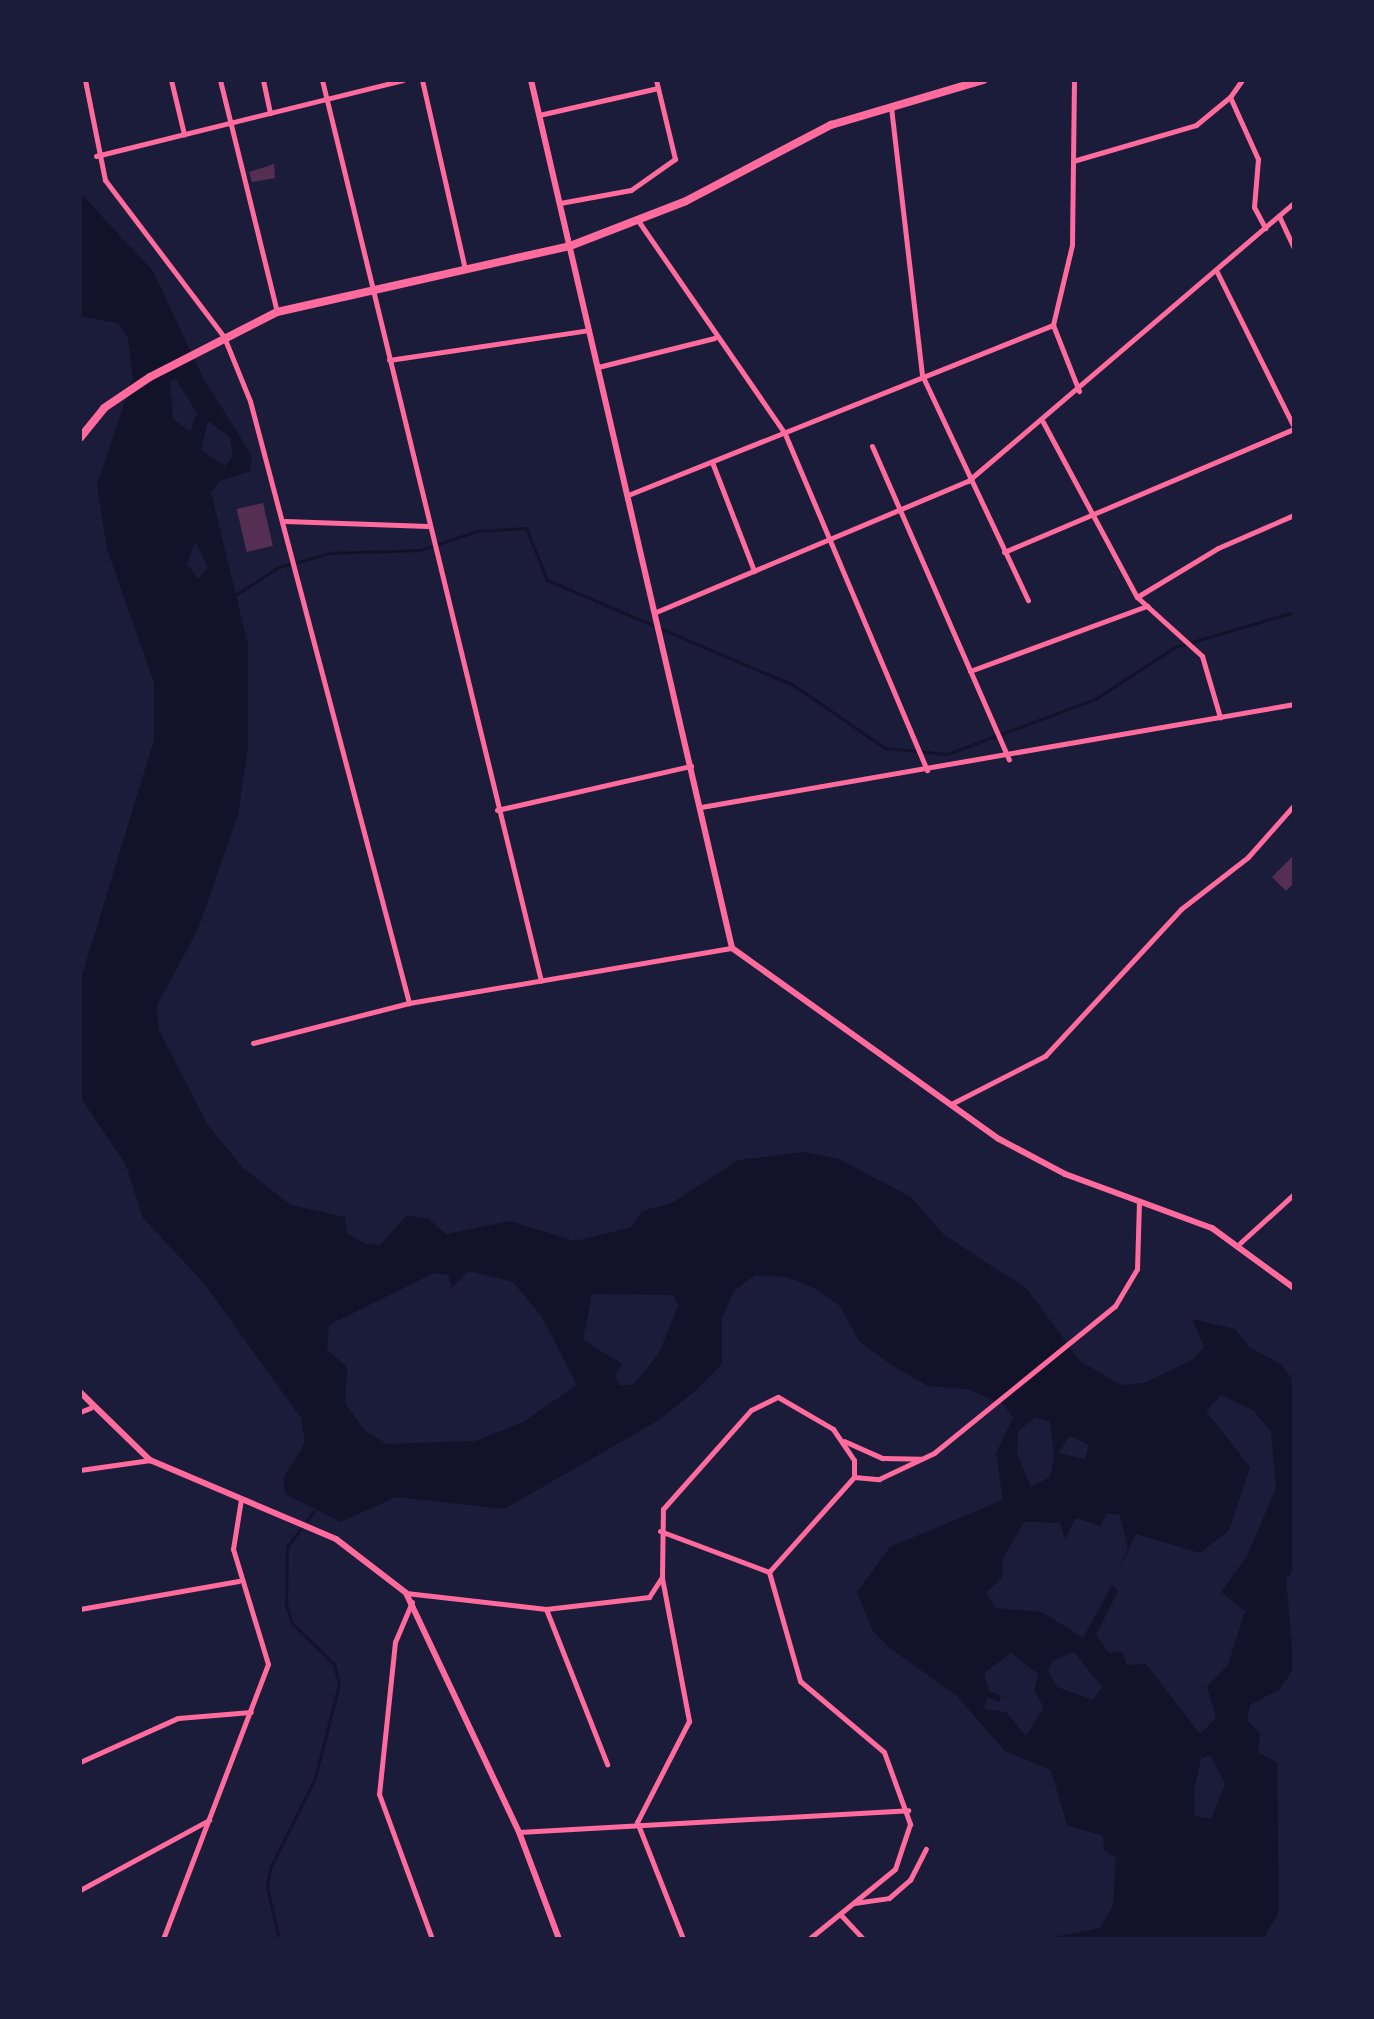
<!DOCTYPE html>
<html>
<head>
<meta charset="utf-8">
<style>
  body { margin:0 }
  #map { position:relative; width:1374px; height:2019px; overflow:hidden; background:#1b1b3a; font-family:"Crimson Pro",serif }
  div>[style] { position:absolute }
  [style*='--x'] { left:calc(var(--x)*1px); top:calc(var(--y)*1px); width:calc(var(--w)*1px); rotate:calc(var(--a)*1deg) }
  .water>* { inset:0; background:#12122b }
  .stream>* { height:3px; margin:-1.5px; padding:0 1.5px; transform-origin:1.5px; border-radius:1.5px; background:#12122b }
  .building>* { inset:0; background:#542f53; transform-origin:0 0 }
  .minor>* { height:5px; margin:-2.5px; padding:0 2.5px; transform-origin:2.5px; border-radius:2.5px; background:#ff6b9d }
  .tertiary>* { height:6px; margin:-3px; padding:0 3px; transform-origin:3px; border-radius:3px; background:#ff6b9d }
  .secondary>* { height:6px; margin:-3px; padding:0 3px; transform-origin:3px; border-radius:3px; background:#ff6b9d }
  .trunk>* { height:8px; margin:-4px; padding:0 4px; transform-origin:4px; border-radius:4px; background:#ff6b9d }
  span { translate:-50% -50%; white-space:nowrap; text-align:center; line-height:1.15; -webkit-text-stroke:6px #1b1b3a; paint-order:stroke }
  .frame { position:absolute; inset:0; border:82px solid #1b1b3a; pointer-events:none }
</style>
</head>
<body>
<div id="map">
  <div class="water">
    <i style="clip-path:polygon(evenodd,80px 193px,153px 271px,202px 376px,252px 456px,250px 471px,220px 481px,211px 492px,248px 645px,248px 748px,238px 815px,198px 929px,156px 1007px,159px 1030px,207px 1124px,243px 1168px,291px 1205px,345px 1217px,347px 1233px,365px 1244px,380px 1245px,407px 1215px,429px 1219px,446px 1234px,510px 1221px,575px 1241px,632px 1227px,642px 1211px,672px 1203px,738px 1160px,805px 1152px,839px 1159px,911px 1197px,943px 1234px,1027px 1289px,1080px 1361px,1121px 1385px,1144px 1383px,1192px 1360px,1204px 1347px,1192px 1319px,1235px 1329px,1249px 1347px,1281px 1364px,1294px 1382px,1294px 1570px,1286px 1579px,1294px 1668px,1280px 1689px,1250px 1705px,1247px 1721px,1260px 1733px,1258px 1752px,1277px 1763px,1279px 1912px,1263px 1939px,1043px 1939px,1100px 1928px,1113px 1905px,1116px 1858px,1104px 1850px,1103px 1836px,1067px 1825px,1051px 1770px,1005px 1751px,956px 1695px,891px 1649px,873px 1631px,857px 1592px,890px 1547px,1003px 1500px,996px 1453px,1013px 1418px,1003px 1404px,967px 1389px,928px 1386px,893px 1366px,859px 1341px,840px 1306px,816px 1289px,787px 1277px,755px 1275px,734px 1291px,722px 1318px,722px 1364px,694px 1392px,659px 1420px,504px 1509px,396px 1497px,341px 1522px,285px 1494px,284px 1477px,305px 1443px,301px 1418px,203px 1282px,143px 1218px,126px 1165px,80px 1097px,80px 982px,154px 740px,154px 683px,107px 549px,97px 485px,133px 377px,128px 337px,118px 323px,80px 316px,80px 193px,176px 379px,197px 413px,190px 432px,173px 419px,170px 382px,176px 379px,80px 193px,208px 421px,230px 437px,233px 456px,225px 466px,201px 450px,208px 421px,80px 193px,195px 541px,208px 567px,198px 579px,187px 564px,195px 541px,80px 193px,469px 1271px,513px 1282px,542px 1317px,577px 1385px,523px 1422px,475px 1441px,387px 1444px,365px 1431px,345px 1403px,347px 1367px,327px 1350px,329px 1325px,434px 1273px,448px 1275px,452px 1288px,469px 1271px,80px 193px,592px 1294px,673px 1295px,678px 1306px,659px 1353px,633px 1385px,620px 1385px,615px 1376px,622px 1364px,583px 1340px,592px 1294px,80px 193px,1221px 1395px,1253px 1410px,1271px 1431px,1276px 1488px,1247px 1556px,1221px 1592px,1245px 1611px,1228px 1665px,1207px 1686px,1216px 1718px,1200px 1734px,1146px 1664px,1127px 1665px,1122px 1652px,1109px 1653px,1096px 1635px,1118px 1591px,1112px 1585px,1083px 1638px,1042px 1612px,996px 1608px,986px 1593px,1002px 1578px,1003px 1558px,1024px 1522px,1060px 1523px,1065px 1539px,1076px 1518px,1101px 1526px,1106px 1513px,1120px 1515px,1128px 1547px,1120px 1568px,1136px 1534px,1200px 1553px,1229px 1530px,1250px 1467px,1206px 1411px,1221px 1395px,80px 193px,1035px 1417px,1050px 1422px,1054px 1457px,1050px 1477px,1031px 1487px,1017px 1454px,1018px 1432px,1035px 1417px,80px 193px,1070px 1436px,1089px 1445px,1085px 1459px,1058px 1453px,1070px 1436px,80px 193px,1074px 1652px,1102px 1687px,1093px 1700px,1057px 1687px,1048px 1671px,1052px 1661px,1074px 1652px,80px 193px,1011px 1653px,1038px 1674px,1034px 1691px,1044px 1707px,1026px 1736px,1006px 1712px,984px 1709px,987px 1697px,999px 1702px,1001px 1696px,989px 1691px,984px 1673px,1011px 1653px,80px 193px,1210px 1755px,1225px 1784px,1211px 1819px,1195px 1816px,1194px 1791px,1201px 1758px,1210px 1755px)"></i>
  </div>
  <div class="stream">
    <i style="--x:235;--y:595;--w:52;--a:-32.5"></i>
    <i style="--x:279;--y:567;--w:53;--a:-15.4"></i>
    <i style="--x:330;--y:553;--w:90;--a:-1.9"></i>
    <i style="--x:420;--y:550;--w:60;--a:-18.4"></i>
    <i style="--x:477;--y:531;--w:49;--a:-3.5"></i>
    <i style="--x:526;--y:528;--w:56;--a:68"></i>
    <i style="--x:547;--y:580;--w:267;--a:23.1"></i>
    <i style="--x:793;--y:685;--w:112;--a:34.4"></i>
    <i style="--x:885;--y:748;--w:62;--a:5.5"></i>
    <i style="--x:947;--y:754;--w:158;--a:-20.4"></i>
    <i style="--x:1095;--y:699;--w:95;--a:-33"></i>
    <i style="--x:1175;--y:647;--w:124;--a:-16.4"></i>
    <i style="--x:279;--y:1939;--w:53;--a:-103"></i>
    <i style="--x:267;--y:1887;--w:19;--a:-81"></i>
    <i style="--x:270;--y:1868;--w:101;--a:-63.4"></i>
    <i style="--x:315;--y:1778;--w:97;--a:-75.7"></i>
    <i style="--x:339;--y:1684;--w:21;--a:-104"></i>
    <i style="--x:334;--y:1664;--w:59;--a:-135.7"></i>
    <i style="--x:292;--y:1623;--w:19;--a:-108"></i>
    <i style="--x:286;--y:1605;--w:58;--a:-89"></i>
    <i style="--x:287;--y:1547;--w:45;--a:-53.1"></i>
  </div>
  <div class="building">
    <i style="clip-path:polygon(274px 164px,275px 178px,252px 182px,249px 172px)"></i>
    <i style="left:263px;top:503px;width:44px;height:27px;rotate:77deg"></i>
    <i style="clip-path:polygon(1294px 855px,1294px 883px,1286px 891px,1272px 877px)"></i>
  </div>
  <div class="minor">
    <i style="--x:85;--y:80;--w:102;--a:78.7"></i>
    <i style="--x:105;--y:180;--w:197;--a:52.8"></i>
    <i style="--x:224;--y:337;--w:69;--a:67.9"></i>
    <i style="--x:250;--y:401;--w:623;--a:75.2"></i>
    <i style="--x:171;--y:80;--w:56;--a:76.5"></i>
    <i style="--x:220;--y:80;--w:239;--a:76.2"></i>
    <i style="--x:263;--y:80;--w:34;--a:78"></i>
    <i style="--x:322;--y:80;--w:927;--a:76.34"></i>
    <i style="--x:422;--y:80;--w:194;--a:77.2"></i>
    <i style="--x:1074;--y:80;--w:165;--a:90.7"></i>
    <i style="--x:1072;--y:245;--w:82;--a:103.4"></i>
    <i style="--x:1053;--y:325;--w:71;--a:68.5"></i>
    <i style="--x:1242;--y:80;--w:21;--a:125"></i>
    <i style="--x:1230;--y:97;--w:68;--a:65.7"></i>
    <i style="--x:1258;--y:159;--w:48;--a:94.8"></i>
    <i style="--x:1254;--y:207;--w:24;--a:62"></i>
    <i style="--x:891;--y:107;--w:270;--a:83.4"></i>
    <i style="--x:922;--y:375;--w:249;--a:64.8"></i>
    <i style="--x:539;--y:115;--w:122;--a:-12.8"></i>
    <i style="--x:96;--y:156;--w:316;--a:-13.9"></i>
    <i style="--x:1073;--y:161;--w:128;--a:-16.3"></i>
    <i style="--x:1196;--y:125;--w:44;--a:-39.5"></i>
    <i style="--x:560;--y:203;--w:72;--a:-10.4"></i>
    <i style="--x:631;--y:190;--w:54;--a:-35.2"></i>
    <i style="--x:675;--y:159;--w:81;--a:-103.5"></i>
    <i style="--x:1279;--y:216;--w:35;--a:65"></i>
    <i style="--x:639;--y:222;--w:257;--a:55.4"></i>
    <i style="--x:785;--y:434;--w:365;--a:67.1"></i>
    <i style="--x:1216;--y:270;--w:175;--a:63.6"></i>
    <i style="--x:389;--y:360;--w:202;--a:-8.5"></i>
    <i style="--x:598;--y:367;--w:120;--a:-14"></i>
    <i style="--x:1043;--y:422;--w:199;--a:61.8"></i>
    <i style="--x:1137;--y:597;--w:88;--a:42.2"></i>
    <i style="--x:1202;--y:656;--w:64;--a:73.6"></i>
    <i style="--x:872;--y:446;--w:342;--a:66.4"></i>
    <i style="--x:712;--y:462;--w:117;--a:68.9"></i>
    <i style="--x:628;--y:495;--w:458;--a:-21.8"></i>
    <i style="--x:285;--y:521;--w:143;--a:2"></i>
    <i style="--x:1004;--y:552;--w:315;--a:-23"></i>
    <i style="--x:1137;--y:597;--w:95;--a:-31.2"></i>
    <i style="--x:1218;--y:548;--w:83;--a:-23.5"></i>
    <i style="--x:656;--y:612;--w:338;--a:-22.8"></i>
    <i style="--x:968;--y:481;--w:428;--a:-40.5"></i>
    <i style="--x:970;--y:671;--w:189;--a:-20.2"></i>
    <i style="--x:701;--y:807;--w:602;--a:-9.85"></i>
    <i style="--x:497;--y:810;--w:199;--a:-12.8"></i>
    <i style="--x:253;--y:1043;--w:161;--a:-14.4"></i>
    <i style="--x:409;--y:1003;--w:328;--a:-9.7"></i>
    <i style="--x:951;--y:1104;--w:106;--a:-27.1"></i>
    <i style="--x:1045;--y:1056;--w:200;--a:-47.2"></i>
    <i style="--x:1181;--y:909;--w:85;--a:-37.8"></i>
    <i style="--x:1248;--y:857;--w:69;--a:-48.5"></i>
    <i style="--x:1240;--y:1243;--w:73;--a:-42.2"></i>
    <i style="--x:80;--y:1412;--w:11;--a:-22"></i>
    <i style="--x:844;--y:1441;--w:42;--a:24.1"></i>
    <i style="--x:882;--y:1458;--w:39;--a:1"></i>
    <i style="--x:80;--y:1470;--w:71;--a:-8.1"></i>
    <i style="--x:854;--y:1477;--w:25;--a:5"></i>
    <i style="--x:879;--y:1479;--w:61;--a:-25.3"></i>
    <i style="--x:934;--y:1453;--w:233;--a:-39.1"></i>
    <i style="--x:1115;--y:1306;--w:43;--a:-59.3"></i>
    <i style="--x:1137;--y:1269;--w:68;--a:-88.3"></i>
    <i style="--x:660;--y:1531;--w:116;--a:20.6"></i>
    <i style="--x:662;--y:1578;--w:146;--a:79.3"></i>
    <i style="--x:689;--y:1721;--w:114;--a:117.2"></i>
    <i style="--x:637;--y:1822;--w:126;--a:68.5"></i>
    <i style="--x:406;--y:1593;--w:141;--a:6.5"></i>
    <i style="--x:546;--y:1609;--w:104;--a:-6.6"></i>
    <i style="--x:649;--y:1597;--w:24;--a:-57"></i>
    <i style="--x:662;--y:1577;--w:68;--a:-89.2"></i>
    <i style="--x:663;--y:1509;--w:132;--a:-48.4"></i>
    <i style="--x:751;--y:1410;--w:30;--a:-26"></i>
    <i style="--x:778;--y:1397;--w:64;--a:30.2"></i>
    <i style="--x:833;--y:1429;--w:37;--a:56"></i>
    <i style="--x:854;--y:1460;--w:17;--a:90"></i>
    <i style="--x:854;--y:1477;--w:127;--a:131.8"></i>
    <i style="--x:769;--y:1572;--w:113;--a:74.1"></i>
    <i style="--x:800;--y:1681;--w:110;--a:40.2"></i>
    <i style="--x:884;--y:1752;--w:77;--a:70.1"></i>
    <i style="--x:910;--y:1824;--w:47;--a:108.4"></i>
    <i style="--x:895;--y:1869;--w:111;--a:140.9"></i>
    <i style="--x:412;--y:1602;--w:43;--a:113"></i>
    <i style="--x:395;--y:1642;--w:153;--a:96"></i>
    <i style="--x:379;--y:1794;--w:154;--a:69.9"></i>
    <i style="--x:80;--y:1609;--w:161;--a:-10"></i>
    <i style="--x:546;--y:1609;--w:167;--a:68.5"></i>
    <i style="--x:80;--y:1762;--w:107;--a:-24.2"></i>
    <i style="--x:178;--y:1718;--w:73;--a:-4.7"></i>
    <i style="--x:519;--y:1832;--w:390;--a:-3.2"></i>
    <i style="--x:80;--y:1890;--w:147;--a:-28.5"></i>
    <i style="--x:854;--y:1903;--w:35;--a:-8"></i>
    <i style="--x:889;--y:1898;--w:28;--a:-41"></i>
    <i style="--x:910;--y:1880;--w:35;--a:-63"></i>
    <i style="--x:840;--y:1914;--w:34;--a:47"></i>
    <i style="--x:163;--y:1939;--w:294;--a:-69.1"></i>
    <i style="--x:268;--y:1664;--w:120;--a:-106.9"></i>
    <i style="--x:233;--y:1549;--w:51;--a:-80.9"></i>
  </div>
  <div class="tertiary">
    <i style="--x:80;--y:1392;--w:98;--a:44.2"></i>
    <i style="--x:150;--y:1460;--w:202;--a:23"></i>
    <i style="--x:336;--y:1539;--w:88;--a:37.6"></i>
    <i style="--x:406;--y:1593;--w:264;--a:64.7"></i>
    <i style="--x:519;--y:1832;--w:114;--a:69.5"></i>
  </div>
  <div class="secondary">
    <i style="--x:531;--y:80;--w:891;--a:76.96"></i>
    <i style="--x:732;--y:948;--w:328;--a:35.6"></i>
    <i style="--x:999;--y:1139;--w:75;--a:27.9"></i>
    <i style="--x:1065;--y:1174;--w:157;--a:20.2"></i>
    <i style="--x:1212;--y:1228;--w:102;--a:36.2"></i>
  </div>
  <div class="trunk">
    <i style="--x:80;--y:438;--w:38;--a:-51"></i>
    <i style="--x:104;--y:408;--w:55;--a:-34"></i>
    <i style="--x:150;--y:377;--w:143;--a:-27.1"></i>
    <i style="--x:277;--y:312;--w:300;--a:-12.7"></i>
    <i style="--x:570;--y:246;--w:124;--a:-21.2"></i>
    <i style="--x:686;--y:201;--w:164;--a:-27.7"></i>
    <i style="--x:831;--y:125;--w:159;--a:-16.5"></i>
  </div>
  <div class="frame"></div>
</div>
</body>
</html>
